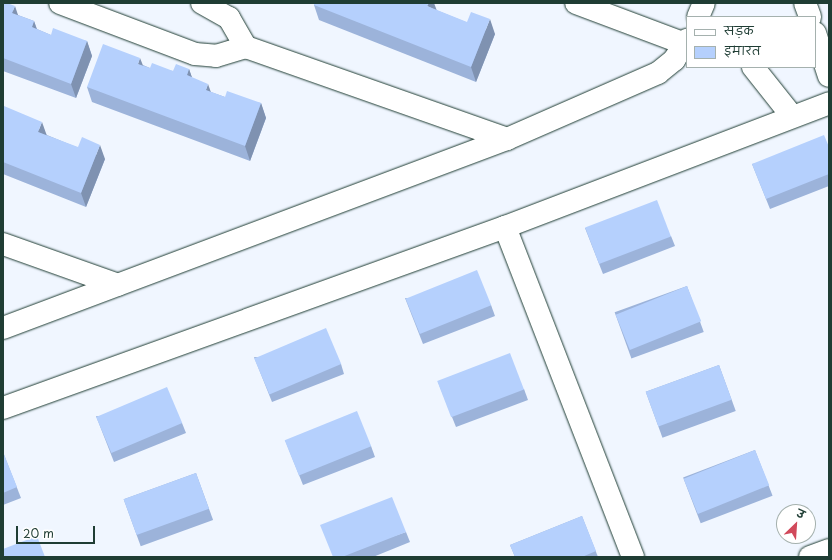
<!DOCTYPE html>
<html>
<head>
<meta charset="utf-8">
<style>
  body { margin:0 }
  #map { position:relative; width:832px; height:560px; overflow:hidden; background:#f0f6ff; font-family:"Playpen Sans","Playpen Sans Deva",sans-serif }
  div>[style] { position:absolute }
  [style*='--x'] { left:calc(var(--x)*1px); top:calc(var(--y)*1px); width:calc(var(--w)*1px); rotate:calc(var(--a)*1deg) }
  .roads { filter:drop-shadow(0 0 1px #1f3d34) drop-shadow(0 0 1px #1f3d34) }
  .street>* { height:22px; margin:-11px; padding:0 11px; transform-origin:11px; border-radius:11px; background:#fff }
  .wall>* { inset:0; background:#9cb3da; transform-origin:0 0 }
  .shaded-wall>* { inset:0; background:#7f92b1 }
  .building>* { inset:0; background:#b5d0fd; transform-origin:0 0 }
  span { translate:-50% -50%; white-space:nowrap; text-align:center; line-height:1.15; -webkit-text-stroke:3px #fff; paint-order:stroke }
  .frame { position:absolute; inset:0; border:4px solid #1f3d34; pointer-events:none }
  .legend { position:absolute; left:686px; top:16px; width:130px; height:52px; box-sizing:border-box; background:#fff; border:1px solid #a5b1ae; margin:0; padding:5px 7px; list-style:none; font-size:12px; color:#1f3d34 }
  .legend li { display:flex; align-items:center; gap:8px; height:20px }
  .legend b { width:20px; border:1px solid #a5b1ae }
  .north { position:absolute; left:776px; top:504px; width:40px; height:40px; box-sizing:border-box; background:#fff; border:1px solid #a5b1ae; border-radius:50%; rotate:25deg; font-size:11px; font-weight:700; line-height:16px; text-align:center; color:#1f3d34 }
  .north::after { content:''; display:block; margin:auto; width:14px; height:18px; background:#d1495b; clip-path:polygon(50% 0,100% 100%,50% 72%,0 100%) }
  .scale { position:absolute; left:16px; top:526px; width:79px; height:18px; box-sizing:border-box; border:2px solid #1f3d34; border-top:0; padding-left:5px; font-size:12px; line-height:14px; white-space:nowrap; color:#1f3d34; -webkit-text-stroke:3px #fff; paint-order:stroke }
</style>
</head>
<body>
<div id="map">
  <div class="roads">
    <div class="street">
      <i style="--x:60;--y:3;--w:144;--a:20.7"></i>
      <i style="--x:195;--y:54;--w:21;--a:5"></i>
      <i style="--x:216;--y:56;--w:31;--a:-17"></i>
      <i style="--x:246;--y:47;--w:277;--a:19.4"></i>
      <i style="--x:202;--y:3;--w:31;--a:29"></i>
      <i style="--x:229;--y:18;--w:34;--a:60"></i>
      <i style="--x:576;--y:3;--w:116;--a:20.6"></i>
      <i style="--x:805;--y:3;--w:15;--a:70"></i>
      <i style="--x:698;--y:17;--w:15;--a:-67"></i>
      <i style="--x:815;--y:33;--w:45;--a:72"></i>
      <i style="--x:753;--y:67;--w:63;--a:51.5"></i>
      <i style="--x:505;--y:227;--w:354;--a:68.8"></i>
      <i style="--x:3;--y:244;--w:122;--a:19.6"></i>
      <i style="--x:3;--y:328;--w:538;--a:-20.56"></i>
      <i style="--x:507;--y:139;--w:165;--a:-23.6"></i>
      <i style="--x:658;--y:73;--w:21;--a:-39"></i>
      <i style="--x:674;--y:60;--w:24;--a:-57"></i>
      <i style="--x:3;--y:408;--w:534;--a:-19.83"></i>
      <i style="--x:505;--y:227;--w:347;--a:-20.9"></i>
      <i style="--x:810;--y:557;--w:20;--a:-20"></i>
    </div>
  </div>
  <div class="wall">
    <i style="clip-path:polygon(3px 3px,18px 15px,34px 21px,37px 29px,51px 35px,87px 41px,92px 56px,76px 98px,3px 71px)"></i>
    <i style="clip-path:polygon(314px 5px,436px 10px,495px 34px,476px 82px,319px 20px)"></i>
    <i style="clip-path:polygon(143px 65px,150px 68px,173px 71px,189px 69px,192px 78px,211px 92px,225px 97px,261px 103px,266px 118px,250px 161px,92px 102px,87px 87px)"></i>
    <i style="clip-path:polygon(3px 108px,47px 135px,105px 159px,86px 207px,3px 174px)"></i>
    <i style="clip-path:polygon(829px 147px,829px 186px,770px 209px,752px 164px)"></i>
    <i style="clip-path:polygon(585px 228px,671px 236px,675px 246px,603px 274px)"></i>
    <i style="left:687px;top:286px;width:49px;height:77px;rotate:70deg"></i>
    <i style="clip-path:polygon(405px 298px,491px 305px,495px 316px,423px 344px)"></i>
    <i style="clip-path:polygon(254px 357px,341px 364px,344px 374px,272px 402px)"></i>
    <i style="left:719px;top:365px;width:49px;height:78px;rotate:70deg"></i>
    <i style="clip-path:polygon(438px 382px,524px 389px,528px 400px,456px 427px)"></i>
    <i style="clip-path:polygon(96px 416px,182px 423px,186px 433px,114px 462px)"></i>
    <i style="clip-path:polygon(285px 440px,371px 446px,375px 457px,303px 485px)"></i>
    <i style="left:755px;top:450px;width:49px;height:77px;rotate:69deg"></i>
    <i style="clip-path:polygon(3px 452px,21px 498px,3px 505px)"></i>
    <i style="left:196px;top:473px;width:50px;height:77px;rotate:70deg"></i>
    <i style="clip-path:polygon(582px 516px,598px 557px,515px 557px,510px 545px)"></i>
    <i style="clip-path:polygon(406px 532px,410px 542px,373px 557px,333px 557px)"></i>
  </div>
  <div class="shaded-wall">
    <i style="clip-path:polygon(429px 3px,434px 3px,437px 11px,427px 6px)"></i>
    <i style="clip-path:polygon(15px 6px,20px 21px,12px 13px)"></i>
    <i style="clip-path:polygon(490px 19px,495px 34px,476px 82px,471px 67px)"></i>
    <i style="clip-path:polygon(34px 21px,39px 36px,32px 27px)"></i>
    <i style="clip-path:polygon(87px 41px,92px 56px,76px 98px,71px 84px)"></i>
    <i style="clip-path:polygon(140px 58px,146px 73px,138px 64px)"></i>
    <i style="clip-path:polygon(189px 69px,194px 83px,187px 75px)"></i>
    <i style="clip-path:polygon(208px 84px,213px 98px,206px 90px)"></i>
    <i style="clip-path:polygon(261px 103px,266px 118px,250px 161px,245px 146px)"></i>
    <i style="clip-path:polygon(42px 122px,47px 136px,38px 132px)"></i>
    <i style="clip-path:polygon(100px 145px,105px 159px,86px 207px,81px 193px)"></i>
  </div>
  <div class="building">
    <i style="clip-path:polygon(3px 3px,7px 3px,15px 6px,12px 13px,34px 21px,32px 27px,51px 35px,53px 28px,87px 41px,71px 84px,3px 58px)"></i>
    <i style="clip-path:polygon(314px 3px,429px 3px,427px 6px,467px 22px,471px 12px,490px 19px,471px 67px,314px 5px)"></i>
    <i style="clip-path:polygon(103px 44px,140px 58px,138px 64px,150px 68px,152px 63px,173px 71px,176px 64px,189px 69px,187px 75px,208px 84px,206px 90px,225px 97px,227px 91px,261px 103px,245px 146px,87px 87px)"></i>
    <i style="clip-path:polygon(4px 106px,42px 122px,38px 132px,78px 147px,82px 137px,100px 145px,81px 193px,3px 162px,3px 108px)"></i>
    <i style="clip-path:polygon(824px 135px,829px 147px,829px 174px,766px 199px,752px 164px)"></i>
    <i style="left:657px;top:200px;width:39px;height:77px;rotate:69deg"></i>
    <i style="left:477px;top:270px;width:38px;height:77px;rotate:68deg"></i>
    <i style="left:687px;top:286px;width:38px;height:77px;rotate:68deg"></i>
    <i style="left:326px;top:328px;width:39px;height:78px;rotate:67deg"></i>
    <i style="left:510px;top:353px;width:39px;height:78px;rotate:69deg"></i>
    <i style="left:719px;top:365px;width:37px;height:78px;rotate:70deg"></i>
    <i style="left:167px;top:387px;width:39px;height:77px;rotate:67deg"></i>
    <i style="left:357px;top:411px;width:38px;height:78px;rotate:68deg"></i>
    <i style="left:755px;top:450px;width:38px;height:77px;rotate:68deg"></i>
    <i style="clip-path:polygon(3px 452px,17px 487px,3px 493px)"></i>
    <i style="left:196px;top:473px;width:38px;height:77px;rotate:70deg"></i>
    <i style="clip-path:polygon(392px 497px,406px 532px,342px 557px,333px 557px,320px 525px)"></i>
    <i style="clip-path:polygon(582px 516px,596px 551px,582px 557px,515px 557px,510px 545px)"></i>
    <i style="clip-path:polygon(37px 536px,45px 557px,3px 557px,3px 549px)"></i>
  </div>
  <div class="frame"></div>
  <ul class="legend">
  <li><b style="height:5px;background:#fff"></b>सड़क</li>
  <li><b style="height:11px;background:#b5d0fd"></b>इमारत</li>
  </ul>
  <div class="north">उ</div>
  <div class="scale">20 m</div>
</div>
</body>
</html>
